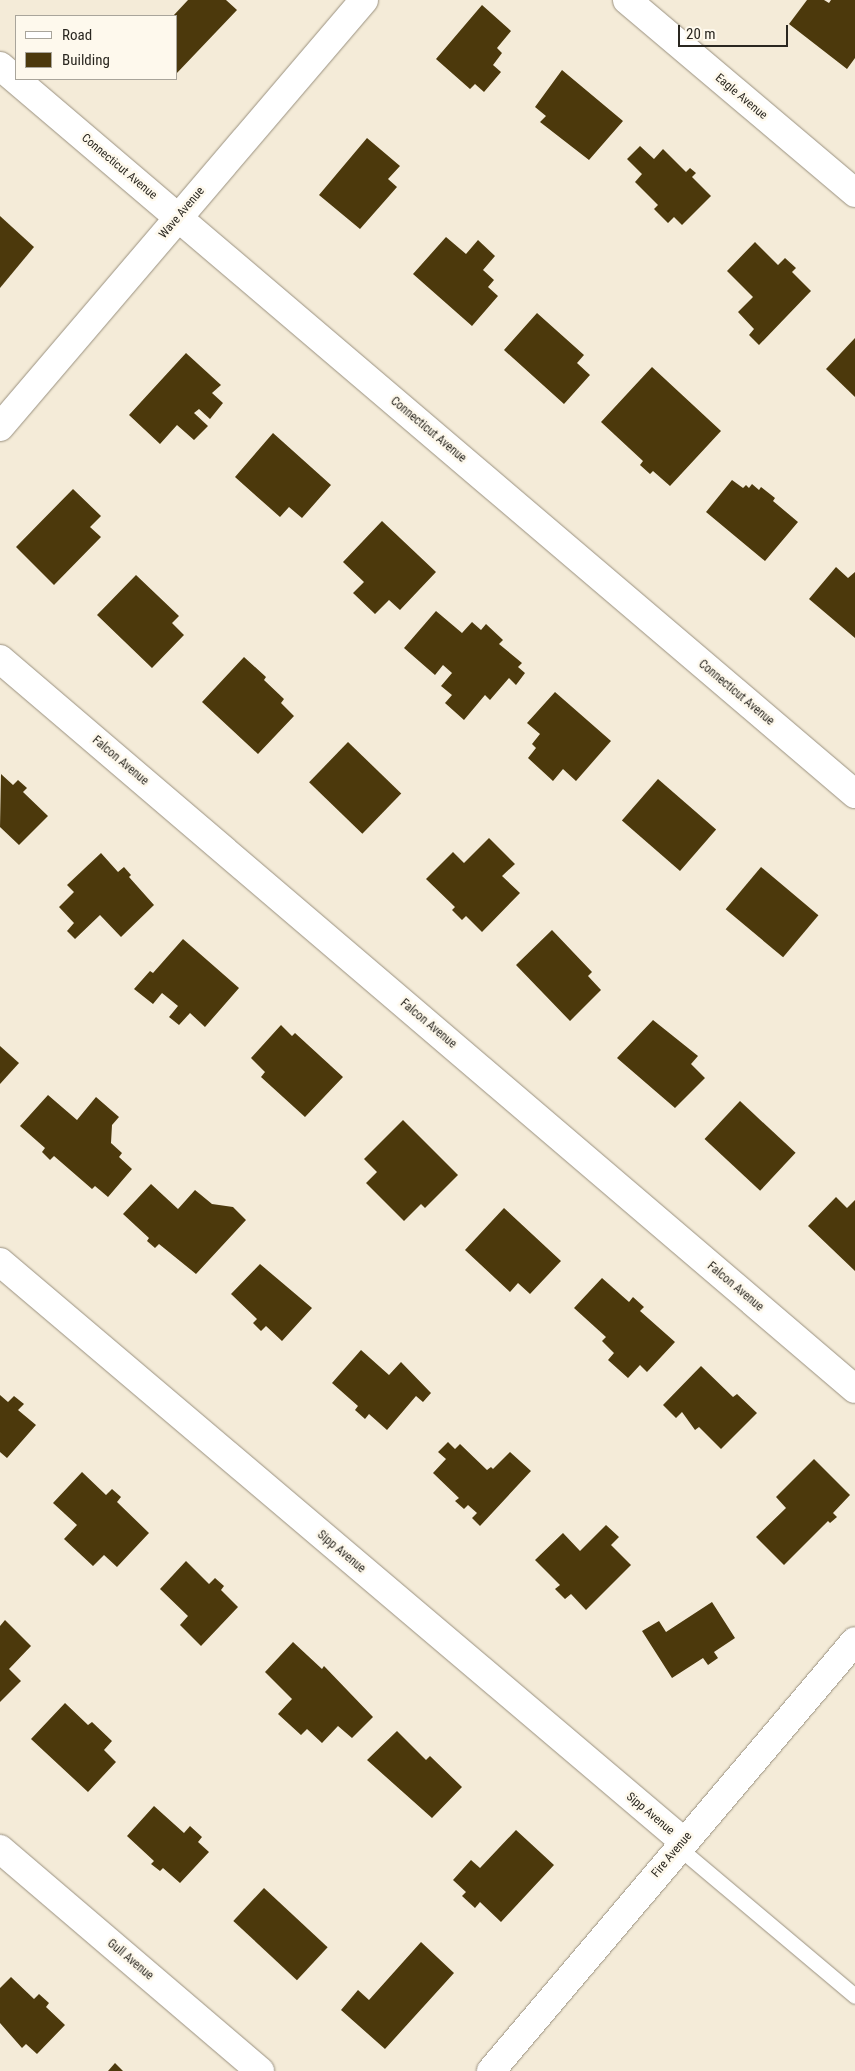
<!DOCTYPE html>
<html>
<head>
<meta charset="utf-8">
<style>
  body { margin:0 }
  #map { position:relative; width:855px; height:2071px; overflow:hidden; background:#f4ebd8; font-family:"Roboto Condensed",sans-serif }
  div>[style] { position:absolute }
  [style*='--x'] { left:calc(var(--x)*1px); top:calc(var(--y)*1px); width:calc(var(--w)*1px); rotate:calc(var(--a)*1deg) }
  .building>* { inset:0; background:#4c390c; transform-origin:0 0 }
  .roads { filter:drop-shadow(0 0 1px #99907f) drop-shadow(0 0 1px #99907f) }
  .lane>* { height:15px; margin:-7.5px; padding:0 7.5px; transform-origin:7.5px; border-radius:7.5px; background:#fff }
  .street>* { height:28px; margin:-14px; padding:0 14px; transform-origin:14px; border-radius:14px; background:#fff }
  span { translate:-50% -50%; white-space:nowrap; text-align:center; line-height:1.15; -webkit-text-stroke:5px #fef9ed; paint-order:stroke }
  .street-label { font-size:12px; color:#2a2720 }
  .legend { position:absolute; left:15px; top:15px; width:162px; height:65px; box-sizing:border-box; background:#fef9ed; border:1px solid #a9a59b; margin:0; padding:6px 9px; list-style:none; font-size:15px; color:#2a2720 }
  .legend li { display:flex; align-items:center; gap:10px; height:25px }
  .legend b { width:25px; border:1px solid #a9a59b }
  .scale { position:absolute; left:678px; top:25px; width:110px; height:22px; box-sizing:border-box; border:2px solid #2a2720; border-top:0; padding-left:6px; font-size:15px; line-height:18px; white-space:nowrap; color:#2a2720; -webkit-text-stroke:4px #fef9ed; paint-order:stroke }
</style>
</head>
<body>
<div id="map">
  <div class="building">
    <i style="clip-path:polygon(188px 0,226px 0,237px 10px,176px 74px,176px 16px,173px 16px)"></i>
    <i style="clip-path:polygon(807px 0,824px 0,829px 3px,831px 0,855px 0,855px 58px,847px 69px,789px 24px)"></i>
    <i style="clip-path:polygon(482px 5px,511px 31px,497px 48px,502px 53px,493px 65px,501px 72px,484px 92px,475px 84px,470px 89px,436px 59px)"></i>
    <i style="clip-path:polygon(562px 70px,623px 121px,589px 160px,540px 122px,546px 116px,535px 107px)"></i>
    <i style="clip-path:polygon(367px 138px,400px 166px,388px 179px,397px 187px,360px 229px,319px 195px)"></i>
    <i style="clip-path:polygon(640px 146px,654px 159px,663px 149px,686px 172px,690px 168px,696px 173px,692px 177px,711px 196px,682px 225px,674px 217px,668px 223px,654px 209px,658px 205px,635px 182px,642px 174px,627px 159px)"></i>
    <i style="clip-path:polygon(0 216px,34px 247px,0 288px)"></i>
    <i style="clip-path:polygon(446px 237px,466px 254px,478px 240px,495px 256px,483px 270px,494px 280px,488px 287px,498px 296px,472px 326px,413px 274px)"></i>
    <i style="clip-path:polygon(755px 242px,778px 265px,785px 258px,796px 268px,792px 272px,811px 291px,759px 345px,749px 335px,754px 329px,738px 312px,753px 297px,727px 271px)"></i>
    <i style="clip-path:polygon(537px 313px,584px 355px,577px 363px,590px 375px,564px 404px,504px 350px)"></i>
    <i style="clip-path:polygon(855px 338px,855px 397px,826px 369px)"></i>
    <i style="clip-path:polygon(186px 353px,221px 385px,212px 393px,223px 403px,210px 419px,199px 409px,194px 413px,208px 426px,194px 440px,177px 425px,160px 444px,129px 415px)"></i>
    <i style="clip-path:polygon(652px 367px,721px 431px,670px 486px,653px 471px,650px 474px,640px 465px,643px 461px,601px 422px)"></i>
    <i style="clip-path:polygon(273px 433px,331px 485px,302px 518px,289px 507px,280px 517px,235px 477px)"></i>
    <i style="clip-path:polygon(732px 480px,743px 488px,746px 485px,749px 488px,752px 484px,759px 490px,761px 487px,775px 498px,773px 501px,798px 522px,765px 561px,706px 512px)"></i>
    <i style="clip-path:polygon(73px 489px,101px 516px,90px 527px,101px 537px,54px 585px,16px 547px)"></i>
    <i style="clip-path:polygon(382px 521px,436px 572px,400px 610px,389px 600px,375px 614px,353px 593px,364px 582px,343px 562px)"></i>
    <i style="clip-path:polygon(836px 567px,848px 578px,855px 572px,855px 638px,809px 599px)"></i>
    <i style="clip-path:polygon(136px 575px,179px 616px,172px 623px,184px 635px,152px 668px,97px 615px)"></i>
    <i style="clip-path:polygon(436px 611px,462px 633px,472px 622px,481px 630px,486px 624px,503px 640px,499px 644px,522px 663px,518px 667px,525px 673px,516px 685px,509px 678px,490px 700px,485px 695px,464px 720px,445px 703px,452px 695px,441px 686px,452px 673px,443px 665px,435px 675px,404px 648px)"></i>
    <i style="clip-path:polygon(244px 657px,266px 677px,264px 680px,284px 699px,281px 703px,294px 716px,258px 754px,202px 702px)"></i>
    <i style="clip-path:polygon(555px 692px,611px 741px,576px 781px,563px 769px,553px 781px,528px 758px,536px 748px,532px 744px,540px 734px,527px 723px)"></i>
    <i style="left:348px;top:742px;width:74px;height:56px;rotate:44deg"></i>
    <i style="clip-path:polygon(1px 774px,13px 785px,18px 780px,27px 788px,23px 792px,48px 816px,19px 845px,0 827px)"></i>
    <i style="left:658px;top:779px;width:77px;height:55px;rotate:41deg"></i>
    <i style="clip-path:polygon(489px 838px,515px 864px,502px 876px,520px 893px,482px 932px,466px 916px,462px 920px,452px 910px,455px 907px,426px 879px,453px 852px,464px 863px)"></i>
    <i style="clip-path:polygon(101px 853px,118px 872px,124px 867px,131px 875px,129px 877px,154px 905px,121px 937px,100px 915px,75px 939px,67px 931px,74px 923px,59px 907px,74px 892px,67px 885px)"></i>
    <i style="left:761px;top:867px;width:75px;height:55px;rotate:40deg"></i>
    <i style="clip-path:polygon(552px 930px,592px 972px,588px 976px,601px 990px,570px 1021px,516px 965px)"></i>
    <i style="clip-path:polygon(183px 939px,239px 988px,205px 1027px,190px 1013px,179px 1025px,169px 1017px,178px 1006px,162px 993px,153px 1004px,134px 989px,150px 971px,153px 973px)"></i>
    <i style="clip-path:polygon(653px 1020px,698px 1056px,691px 1064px,705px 1078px,675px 1108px,617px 1058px)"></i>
    <i style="clip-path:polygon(281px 1025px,292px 1036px,295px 1033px,343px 1077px,305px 1117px,261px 1077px,265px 1072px,251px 1058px)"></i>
    <i style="clip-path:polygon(0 1046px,19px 1063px,0 1084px)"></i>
    <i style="clip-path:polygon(48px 1095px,77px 1120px,96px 1097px,119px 1117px,112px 1125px,111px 1143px,122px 1153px,119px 1157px,132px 1169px,108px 1197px,95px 1186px,92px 1189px,54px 1156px,50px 1160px,42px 1152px,45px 1148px,20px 1126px)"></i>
    <i style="left:740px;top:1101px;width:76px;height:52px;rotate:43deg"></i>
    <i style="clip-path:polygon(403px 1120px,458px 1175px,425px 1208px,421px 1204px,404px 1221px,366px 1183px,377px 1172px,364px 1159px)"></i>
    <i style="clip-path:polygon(151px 1184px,178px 1209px,195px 1190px,212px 1204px,233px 1207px,246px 1220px,196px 1274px,159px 1244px,155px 1248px,147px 1241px,149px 1238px,123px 1214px)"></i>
    <i style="clip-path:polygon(836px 1197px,847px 1208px,855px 1200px,855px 1271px,808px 1226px)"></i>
    <i style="clip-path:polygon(504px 1208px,561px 1261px,530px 1294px,518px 1283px,510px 1292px,465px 1250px)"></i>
    <i style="clip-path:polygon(260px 1264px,312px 1308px,282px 1341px,266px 1326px,261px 1331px,253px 1323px,257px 1319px,231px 1294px)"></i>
    <i style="clip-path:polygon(602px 1278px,629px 1302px,633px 1297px,644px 1307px,640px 1311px,675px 1342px,647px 1372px,640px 1365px,628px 1378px,608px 1360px,614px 1353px,602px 1341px,606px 1337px,574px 1308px)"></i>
    <i style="clip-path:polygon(361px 1350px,389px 1375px,401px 1362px,431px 1393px,423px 1402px,416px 1396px,387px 1430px,369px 1414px,365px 1419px,355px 1410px,358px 1406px,332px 1383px)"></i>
    <i style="clip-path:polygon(701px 1366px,733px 1397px,737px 1394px,757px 1413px,721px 1449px,699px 1427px,695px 1430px,682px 1412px,676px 1418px,663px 1405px)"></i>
    <i style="clip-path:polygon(0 1395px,8px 1402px,14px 1396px,24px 1404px,18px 1410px,36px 1425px,7px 1458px,0 1452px)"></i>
    <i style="clip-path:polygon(448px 1442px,455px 1449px,460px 1444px,487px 1470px,491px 1467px,493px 1469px,510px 1452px,531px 1471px,480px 1526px,472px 1518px,477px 1513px,468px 1505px,464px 1509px,455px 1501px,459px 1498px,433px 1473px,446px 1459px,438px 1452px)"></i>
    <i style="clip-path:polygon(814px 1459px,850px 1495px,833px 1513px,837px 1517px,830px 1523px,828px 1521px,784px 1565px,756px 1537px,786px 1508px,776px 1497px)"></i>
    <i style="clip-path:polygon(82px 1472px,106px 1495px,112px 1489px,121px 1497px,117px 1502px,149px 1533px,117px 1567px,104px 1555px,93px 1566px,64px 1539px,77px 1525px,53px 1503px)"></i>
    <i style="clip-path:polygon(606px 1525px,619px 1537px,611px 1545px,631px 1565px,586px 1610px,571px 1594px,565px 1599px,555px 1589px,560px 1585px,535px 1560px,563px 1533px,580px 1551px)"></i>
    <i style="clip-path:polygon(186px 1561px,209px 1584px,215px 1578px,224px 1586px,221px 1590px,238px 1607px,201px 1646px,180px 1625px,188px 1616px,160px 1589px)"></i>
    <i style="clip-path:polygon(712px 1602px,735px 1638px,714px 1652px,718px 1658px,708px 1665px,703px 1658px,672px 1678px,642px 1631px,659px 1621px,666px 1632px)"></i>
    <i style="clip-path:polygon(5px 1620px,31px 1646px,9px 1669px,21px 1681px,0 1702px,0 1626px)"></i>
    <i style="clip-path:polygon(293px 1642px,322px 1669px,324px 1666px,373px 1717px,352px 1738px,338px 1726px,322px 1743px,307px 1729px,301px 1735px,278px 1714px,292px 1699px,265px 1672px)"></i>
    <i style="clip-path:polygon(65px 1703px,88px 1725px,92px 1722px,112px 1741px,104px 1750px,116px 1762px,88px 1792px,31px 1739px)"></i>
    <i style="clip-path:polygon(397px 1731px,426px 1760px,430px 1756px,462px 1787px,432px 1818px,367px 1760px)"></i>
    <i style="clip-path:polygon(154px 1806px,184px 1833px,190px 1826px,202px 1837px,198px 1842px,209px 1852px,180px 1883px,163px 1868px,160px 1871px,151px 1864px,154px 1861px,127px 1836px)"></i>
    <i style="clip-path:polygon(516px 1830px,554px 1865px,501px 1922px,480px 1902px,475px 1908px,462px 1896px,466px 1892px,453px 1880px,471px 1860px,480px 1868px)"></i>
    <i style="left:264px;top:1888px;width:87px;height:45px;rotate:43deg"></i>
    <i style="clip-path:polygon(421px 1942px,454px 1973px,385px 2049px,341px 2010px,358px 1990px,369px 2000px)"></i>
    <i style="clip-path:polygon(11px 1977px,34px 1999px,39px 1994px,49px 2003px,46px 2007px,65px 2025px,37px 2054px,26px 2044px,22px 2048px,0 2023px,0 1988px)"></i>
    <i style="clip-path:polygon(115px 2063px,123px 2071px,108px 2071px)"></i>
  </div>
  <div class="roads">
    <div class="lane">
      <i style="--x:678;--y:1847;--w:231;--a:40.1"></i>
    </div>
    <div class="street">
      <i style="--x:627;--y:0;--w:299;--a:40.2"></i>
      <i style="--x:0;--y:66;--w:1123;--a:40.41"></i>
      <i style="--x:0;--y:427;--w:561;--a:-49.55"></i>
      <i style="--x:0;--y:659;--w:1124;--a:40.49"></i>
      <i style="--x:0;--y:1262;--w:895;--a:40.29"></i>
      <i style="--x:0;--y:1849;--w:342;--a:40.5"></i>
      <i style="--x:491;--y:2071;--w:563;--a:-49.75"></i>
    </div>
  </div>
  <div class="street-label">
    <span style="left:741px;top:97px;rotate:40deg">Eagle Avenue</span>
    <span style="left:119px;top:167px;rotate:40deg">Connecticut Avenue</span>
    <span style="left:182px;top:213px;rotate:-50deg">Wave Avenue</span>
    <span style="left:428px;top:430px;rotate:40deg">Connecticut Avenue</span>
    <span style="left:736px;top:693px;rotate:40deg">Connecticut Avenue</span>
    <span style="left:120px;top:761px;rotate:40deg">Falcon Avenue</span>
    <span style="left:428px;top:1024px;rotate:40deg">Falcon Avenue</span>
    <span style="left:735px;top:1287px;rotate:40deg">Falcon Avenue</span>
    <span style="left:341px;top:1552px;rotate:40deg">Sipp Avenue</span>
    <span style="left:650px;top:1814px;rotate:40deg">Sipp Avenue</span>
    <span style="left:672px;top:1855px;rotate:-50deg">Fire Avenue</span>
    <span style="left:130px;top:1960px;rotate:40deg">Gull Avenue</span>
  </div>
  <ul class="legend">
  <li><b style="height:6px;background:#fff"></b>Road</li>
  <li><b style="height:14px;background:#4c390c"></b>Building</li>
  </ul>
  <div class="scale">20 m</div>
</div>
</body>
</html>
